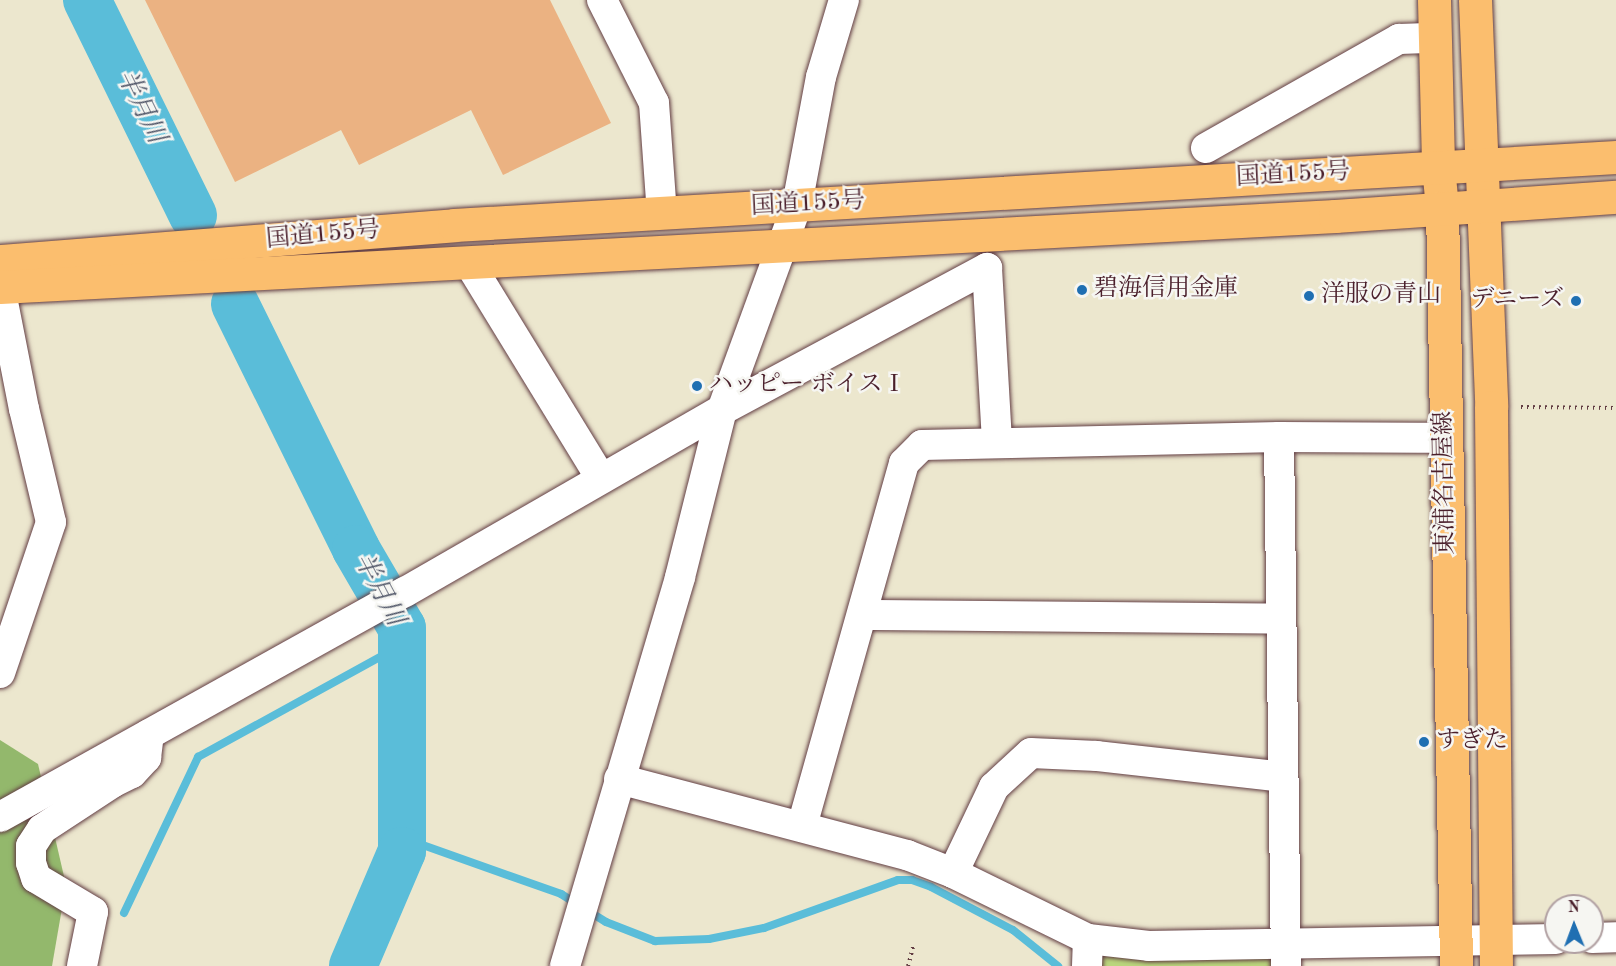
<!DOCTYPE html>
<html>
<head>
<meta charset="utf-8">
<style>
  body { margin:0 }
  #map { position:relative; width:1616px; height:966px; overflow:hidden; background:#ece7ce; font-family:"Old Standard TT","Noto Serif JP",serif }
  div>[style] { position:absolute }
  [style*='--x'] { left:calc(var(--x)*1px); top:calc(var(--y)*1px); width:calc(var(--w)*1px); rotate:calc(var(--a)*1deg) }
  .green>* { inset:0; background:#bad77d; transform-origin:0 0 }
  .forest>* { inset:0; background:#93b86c }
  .stream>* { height:8px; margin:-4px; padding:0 4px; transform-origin:4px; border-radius:4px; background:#5abdd9 }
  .river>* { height:48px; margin:-24px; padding:0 24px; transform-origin:24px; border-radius:24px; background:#5abdd9 }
  .building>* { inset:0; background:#ebb282 }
  .path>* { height:4px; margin-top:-2px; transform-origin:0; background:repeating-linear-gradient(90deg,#623d43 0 1.5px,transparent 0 6px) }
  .roads { filter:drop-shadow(0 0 2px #623d43) drop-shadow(0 0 2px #623d43) }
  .minor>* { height:30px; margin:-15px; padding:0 15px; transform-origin:15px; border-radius:15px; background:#fff }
  .major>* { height:33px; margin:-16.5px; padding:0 16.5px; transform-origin:16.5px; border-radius:16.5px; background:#fbbe6e }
  .highway>* { height:33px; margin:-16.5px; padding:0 16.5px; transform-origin:16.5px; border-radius:16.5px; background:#fbbe6e }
  .dots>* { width:16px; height:16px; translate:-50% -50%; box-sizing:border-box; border:3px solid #f6f6f2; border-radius:50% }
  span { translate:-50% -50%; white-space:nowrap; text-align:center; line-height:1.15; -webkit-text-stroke:5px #f6f6f2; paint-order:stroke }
  .street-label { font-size:24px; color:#4a1f2b }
  .poi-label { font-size:24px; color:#4a1f2b }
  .left { translate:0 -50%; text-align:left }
  .right { translate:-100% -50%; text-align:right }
  .water-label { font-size:26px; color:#505668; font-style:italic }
  .north { position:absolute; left:1544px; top:894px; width:60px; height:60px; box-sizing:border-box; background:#f6f6f2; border:2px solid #b1a0a2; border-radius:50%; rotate:359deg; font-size:16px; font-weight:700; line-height:24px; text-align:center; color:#4a1f2b }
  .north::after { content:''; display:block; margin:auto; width:21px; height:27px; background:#1f6fb2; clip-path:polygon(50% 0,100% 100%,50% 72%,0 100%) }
</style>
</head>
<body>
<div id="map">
  <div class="green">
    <i style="left:1088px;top:939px;width:198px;height:27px;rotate:1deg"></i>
  </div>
  <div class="forest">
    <i style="clip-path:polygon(0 740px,38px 764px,66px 885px,52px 966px,0 966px)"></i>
  </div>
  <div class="stream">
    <i style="--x:403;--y:838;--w:168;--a:19.5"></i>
    <i style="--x:561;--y:894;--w:53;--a:31.9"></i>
    <i style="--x:606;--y:922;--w:53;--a:21.2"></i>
    <i style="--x:655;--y:941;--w:54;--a:-2.1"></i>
    <i style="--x:709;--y:939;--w:56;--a:-11.3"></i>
    <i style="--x:764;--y:928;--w:142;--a:-19.7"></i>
    <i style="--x:898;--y:880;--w:14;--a:0"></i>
    <i style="--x:912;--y:880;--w:20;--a:20"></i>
    <i style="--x:931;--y:887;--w:93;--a:27.7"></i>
    <i style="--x:1013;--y:930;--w:58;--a:38.7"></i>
    <i style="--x:124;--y:913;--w:173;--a:-64.6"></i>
    <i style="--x:198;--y:757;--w:233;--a:-28.8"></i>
  </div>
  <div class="river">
    <i style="--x:87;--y:0;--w:240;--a:63.8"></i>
    <i style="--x:235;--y:304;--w:273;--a:63.7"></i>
    <i style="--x:356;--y:549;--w:91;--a:59.8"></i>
    <i style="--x:402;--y:628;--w:223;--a:90"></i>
    <i style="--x:402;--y:851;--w:125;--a:113.1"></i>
  </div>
  <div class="building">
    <i style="clip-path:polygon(145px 0,550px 0,611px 123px,503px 175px,471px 110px,359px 165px,341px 130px,235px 182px)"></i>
  </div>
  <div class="path">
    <i style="--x:1521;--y:407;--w:95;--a:0.6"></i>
    <i style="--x:908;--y:966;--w:20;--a:-75"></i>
  </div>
  <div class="roads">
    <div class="minor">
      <i style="--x:602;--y:0;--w:115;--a:63.2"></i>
      <i style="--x:654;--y:103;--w:111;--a:85.9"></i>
      <i style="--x:1206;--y:148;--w:222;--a:-29.5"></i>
      <i style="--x:1399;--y:39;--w:36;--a:-2"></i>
      <i style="--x:469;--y:263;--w:252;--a:58.5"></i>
      <i style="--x:1279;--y:437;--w:529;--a:89.24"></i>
      <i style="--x:863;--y:615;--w:417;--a:0.5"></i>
      <i style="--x:0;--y:673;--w:159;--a:-71.3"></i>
      <i style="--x:51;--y:522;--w:116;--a:-103.4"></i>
      <i style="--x:24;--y:409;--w:124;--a:-101.1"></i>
      <i style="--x:619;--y:779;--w:298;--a:14.8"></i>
      <i style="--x:907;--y:855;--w:49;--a:21.4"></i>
      <i style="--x:953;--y:873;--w:150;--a:26.1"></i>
      <i style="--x:1088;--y:939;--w:61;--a:6.5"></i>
      <i style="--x:1149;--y:946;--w:407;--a:-1"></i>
      <i style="--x:0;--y:817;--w:463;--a:-29.1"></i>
      <i style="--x:405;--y:592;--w:366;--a:-29.9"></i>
      <i style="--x:722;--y:410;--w:301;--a:-28.2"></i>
      <i style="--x:987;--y:268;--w:175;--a:86.7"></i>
      <i style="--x:802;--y:826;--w:377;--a:-74.3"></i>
      <i style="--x:904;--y:463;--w:25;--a:-45"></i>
      <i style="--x:922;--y:445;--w:357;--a:-1.3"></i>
      <i style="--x:1279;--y:437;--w:167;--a:0.3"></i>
      <i style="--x:953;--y:873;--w:95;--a:-64.5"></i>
      <i style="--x:994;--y:787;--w:50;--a:-42.6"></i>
      <i style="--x:1031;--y:753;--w:66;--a:2.6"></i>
      <i style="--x:1097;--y:756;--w:187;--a:6.4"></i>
      <i style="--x:1592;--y:938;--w:24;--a:-2"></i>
      <i style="--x:82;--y:966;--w:55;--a:-78.5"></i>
      <i style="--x:93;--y:912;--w:66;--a:-149.2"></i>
      <i style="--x:36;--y:878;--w:16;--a:-108"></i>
      <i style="--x:31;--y:863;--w:17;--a:-90"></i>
      <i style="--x:31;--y:846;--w:20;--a:-57"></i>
      <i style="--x:42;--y:829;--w:84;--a:-33.3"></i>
      <i style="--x:112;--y:783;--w:22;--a:-27"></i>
      <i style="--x:132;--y:773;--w:21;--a:-47"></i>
      <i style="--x:146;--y:758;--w:24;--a:-83"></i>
      <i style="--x:565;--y:966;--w:406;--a:-73.5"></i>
      <i style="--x:680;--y:577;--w:172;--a:-75.9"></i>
      <i style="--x:722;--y:410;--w:218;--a:-69.9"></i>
      <i style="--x:797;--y:205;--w:130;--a:-79.4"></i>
      <i style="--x:821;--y:77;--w:80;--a:-73.4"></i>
      <i style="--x:1087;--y:966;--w:27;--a:-88"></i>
    </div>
    <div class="major">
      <i style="--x:1434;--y:0;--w:167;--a:88.6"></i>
      <i style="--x:1438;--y:167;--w:40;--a:84.3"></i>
      <i style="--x:1442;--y:207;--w:759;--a:88.94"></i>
      <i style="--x:1475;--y:0;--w:407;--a:87.7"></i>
      <i style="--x:1491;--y:407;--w:559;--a:89.49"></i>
    </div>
    <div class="highway">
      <i style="--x:0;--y:261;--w:455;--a:-4.5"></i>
      <i style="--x:454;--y:225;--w:1164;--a:-3.35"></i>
      <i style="--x:0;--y:287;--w:1337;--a:-3.04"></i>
      <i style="--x:1335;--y:216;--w:282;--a:-3.9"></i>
    </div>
  </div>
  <div class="dots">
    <i style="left:1082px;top:290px;background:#1f6fb2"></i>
    <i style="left:1309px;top:296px;background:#1f6fb2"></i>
    <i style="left:1576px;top:301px;background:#1f6fb2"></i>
    <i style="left:697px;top:386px;background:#1f6fb2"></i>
    <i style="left:1424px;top:742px;background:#1f6fb2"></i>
  </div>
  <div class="street-label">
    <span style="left:1293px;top:176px;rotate:-3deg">国道155号</span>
    <span style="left:808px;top:205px;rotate:-3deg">国道155号</span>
    <span style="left:323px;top:236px;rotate:-5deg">国道155号</span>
    <span style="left:1446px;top:483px;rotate:-91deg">東浦名古屋線</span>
  </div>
  <div class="poi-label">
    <span class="left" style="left:1094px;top:290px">碧海信用金庫</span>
    <span class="left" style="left:1321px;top:296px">洋服の青山</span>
    <span class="right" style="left:1564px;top:301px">デニーズ</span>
    <span class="left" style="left:709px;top:386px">ハッピー ボイス I</span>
    <span class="left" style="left:1436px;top:742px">すぎた</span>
  </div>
  <div class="water-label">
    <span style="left:140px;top:107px;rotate:64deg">半月川</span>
    <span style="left:378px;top:590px;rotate:62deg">半月川</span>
  </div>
  <div class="north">N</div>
</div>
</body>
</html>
